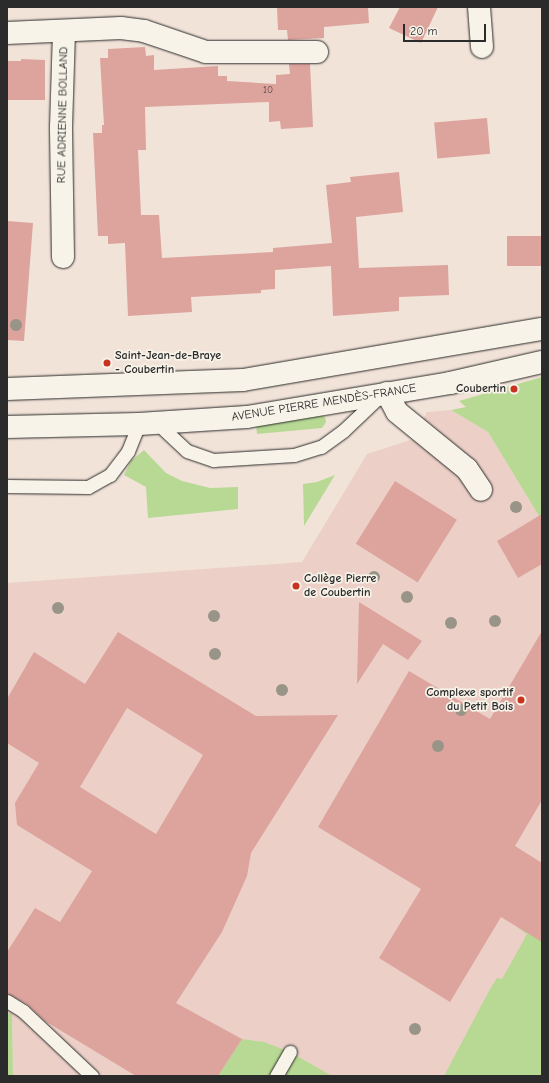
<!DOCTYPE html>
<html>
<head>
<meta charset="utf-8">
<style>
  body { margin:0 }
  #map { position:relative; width:549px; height:1083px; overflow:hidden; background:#f2e3d9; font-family:"Comic Neue",sans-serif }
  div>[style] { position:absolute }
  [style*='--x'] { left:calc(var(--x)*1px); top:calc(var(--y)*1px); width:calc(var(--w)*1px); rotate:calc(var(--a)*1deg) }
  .built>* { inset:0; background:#ecd0c7 }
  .green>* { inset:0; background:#b7d993 }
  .building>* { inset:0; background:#dda39d; transform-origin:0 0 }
  .roads { filter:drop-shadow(0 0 1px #2b2b2b) drop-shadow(0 0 1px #2b2b2b) }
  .service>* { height:13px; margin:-6.5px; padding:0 6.5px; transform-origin:6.5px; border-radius:6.5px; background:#f7f3e8 }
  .minor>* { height:22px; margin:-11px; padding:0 11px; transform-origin:11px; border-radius:11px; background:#f7f3e8 }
  .tertiary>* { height:22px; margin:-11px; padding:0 11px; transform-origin:11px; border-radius:11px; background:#f7f3e8 }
  .trees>* { width:12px; height:12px; margin:-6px; border-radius:50%; background:#989588 }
  .dots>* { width:11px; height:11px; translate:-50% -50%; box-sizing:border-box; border:2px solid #f7f3e8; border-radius:50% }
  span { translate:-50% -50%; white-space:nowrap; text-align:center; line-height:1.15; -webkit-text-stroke:3.5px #f7f3e8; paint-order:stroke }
  .number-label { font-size:10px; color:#584948 }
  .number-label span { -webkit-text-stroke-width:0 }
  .street-label { font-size:12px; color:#2b2b2b }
  .poi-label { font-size:12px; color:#2b2b2b; font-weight:700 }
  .left { translate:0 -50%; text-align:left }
  .right { translate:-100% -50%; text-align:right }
  .frame { position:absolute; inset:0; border:8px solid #2b2b2b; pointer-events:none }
  .scale { position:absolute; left:403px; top:24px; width:83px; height:18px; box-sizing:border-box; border:2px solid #2b2b2b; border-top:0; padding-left:5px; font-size:12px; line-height:14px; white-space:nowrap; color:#2b2b2b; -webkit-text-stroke:3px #f7f3e8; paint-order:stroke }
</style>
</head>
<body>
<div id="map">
  <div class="built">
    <i style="clip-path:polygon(451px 410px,488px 432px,542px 521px,542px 1076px,13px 1076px,12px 1014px,7px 1014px,7px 583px,302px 562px,367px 454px,413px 439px,427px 412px)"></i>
  </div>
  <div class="green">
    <i style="clip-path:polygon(542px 377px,542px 521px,488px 432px,451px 410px,466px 407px,459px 401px)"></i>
    <i style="clip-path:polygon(318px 414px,325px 417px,326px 422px,322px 428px,257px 434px,256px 423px)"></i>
    <i style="clip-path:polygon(144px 450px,166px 473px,182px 481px,210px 488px,238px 487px,238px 509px,148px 518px,146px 487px,124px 475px,131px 461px)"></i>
    <i style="clip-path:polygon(335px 475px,304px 526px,303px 484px,317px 482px)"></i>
    <i style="clip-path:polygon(542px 888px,542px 1076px,444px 1076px,490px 989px,497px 978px,502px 979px,527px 934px,518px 928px)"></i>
    <i style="clip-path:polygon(12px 1013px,13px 1076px,7px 1076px,7px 1014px)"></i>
    <i style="clip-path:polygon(242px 1039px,264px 1042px,290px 1052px,332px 1076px,218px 1076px)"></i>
  </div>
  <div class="building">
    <i style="clip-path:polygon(277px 7px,368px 7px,369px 23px,324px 27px,324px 38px,288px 40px,287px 30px,278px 30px)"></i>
    <i style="clip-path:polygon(400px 7px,438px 7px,421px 43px,389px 28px)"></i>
    <i style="clip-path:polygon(145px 47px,146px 56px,154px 55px,154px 70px,218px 66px,218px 76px,227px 76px,227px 81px,276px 84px,276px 75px,290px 74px,289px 64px,310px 64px,313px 127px,281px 129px,280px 121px,269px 122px,269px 102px,145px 107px,146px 150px,138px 150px,141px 215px,159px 215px,162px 258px,273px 252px,273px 248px,332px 243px,326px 185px,351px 182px,350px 177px,399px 172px,403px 212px,356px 217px,359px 268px,448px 265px,449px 295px,399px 297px,399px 311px,333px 316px,331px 266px,275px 270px,275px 289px,261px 290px,261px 293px,191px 297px,192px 312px,128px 316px,125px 243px,108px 244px,108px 236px,98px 236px,93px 133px,102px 133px,102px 125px,104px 125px,100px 58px,108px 58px,108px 49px)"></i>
    <i style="clip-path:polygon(21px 59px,45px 60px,45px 100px,7px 100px,7px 61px,21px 61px)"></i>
    <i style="left:487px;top:118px;width:36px;height:53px;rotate:85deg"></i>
    <i style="clip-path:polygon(7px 221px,33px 223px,24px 341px,7px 340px)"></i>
    <i style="left:542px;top:236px;width:30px;height:35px;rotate:90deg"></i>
    <i style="left:395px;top:481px;width:73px;height:74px;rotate:32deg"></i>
    <i style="clip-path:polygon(542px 514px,542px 564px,518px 578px,497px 541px)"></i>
    <i style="clip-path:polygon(359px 602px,422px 641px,408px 660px,383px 644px,357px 684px)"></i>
    <i style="clip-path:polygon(542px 631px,542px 800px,515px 846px,542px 863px,542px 942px,501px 917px,450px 1002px,379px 958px,421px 889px,318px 827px,409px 671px,490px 719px)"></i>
    <i style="clip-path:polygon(evenodd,118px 632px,256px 716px,338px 715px,251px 853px,247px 876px,222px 932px,176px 1003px,242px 1039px,218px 1076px,136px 1076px,45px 1021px,27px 1004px,7px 993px,7px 952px,35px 908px,60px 922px,92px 871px,17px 825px,15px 803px,39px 763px,7px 743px,7px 699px,34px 652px,85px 684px,118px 632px,127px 708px,203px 755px,156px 834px,80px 787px,127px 708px)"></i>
  </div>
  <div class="roads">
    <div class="service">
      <i style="--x:156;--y:422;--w:42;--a:43.1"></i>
      <i style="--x:187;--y:451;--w:28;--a:19"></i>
      <i style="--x:213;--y:460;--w:81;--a:-3.5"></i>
      <i style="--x:294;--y:455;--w:28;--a:-17"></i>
      <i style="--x:321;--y:447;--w:27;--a:-36"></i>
      <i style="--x:343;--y:431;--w:50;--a:-43.4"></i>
      <i style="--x:7;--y:486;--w:81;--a:0.7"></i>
      <i style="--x:88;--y:487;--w:25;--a:-29"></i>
      <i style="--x:110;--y:475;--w:30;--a:-53"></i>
      <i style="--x:128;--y:451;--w:29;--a:-68"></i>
      <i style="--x:7;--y:1001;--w:19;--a:32"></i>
      <i style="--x:23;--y:1011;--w:95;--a:43.3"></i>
      <i style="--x:276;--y:1076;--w:28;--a:-60"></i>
    </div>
    <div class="minor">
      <i style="--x:479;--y:7;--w:40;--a:85.7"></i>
      <i style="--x:7;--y:33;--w:114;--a:-2.5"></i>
      <i style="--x:121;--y:28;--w:23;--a:7"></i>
      <i style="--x:144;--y:31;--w:65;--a:18.7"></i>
      <i style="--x:206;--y:52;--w:111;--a:0"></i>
      <i style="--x:63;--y:257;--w:130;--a:-90.9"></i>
      <i style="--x:61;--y:127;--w:96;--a:-88.2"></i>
      <i style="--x:387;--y:393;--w:21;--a:62"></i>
      <i style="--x:397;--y:412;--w:90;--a:39.2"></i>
      <i style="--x:467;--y:469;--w:25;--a:56"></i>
    </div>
    <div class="tertiary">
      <i style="--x:7;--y:389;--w:236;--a:-2.2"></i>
      <i style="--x:243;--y:380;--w:303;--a:-9.7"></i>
      <i style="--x:7;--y:427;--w:132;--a:-1.3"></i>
      <i style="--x:139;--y:424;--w:108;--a:-3.7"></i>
      <i style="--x:247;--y:417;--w:206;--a:-9.5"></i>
      <i style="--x:450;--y:383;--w:94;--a:-12.9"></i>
    </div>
  </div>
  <div class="trees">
    <i style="left:16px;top:325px"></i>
    <i style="left:516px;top:507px"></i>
    <i style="left:374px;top:577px"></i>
    <i style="left:407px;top:597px"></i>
    <i style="left:58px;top:608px"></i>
    <i style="left:214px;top:616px"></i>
    <i style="left:495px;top:621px"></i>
    <i style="left:451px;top:623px"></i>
    <i style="left:215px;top:654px"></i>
    <i style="left:282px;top:690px"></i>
    <i style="left:461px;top:710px"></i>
    <i style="left:438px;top:746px"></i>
    <i style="left:415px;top:1029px"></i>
  </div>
  <div class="dots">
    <i style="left:107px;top:363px;background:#c8321e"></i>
    <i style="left:514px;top:389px;background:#c8321e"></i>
    <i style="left:296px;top:586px;background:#c8321e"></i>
    <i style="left:521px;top:700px;background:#c8321e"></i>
  </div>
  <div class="number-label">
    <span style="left:268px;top:91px">10</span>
  </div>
  <div class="street-label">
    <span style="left:63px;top:115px;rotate:-89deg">RUE ADRIENNE BOLLAND</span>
    <span style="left:324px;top:403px;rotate:-9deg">AVENUE PIERRE MENDÈS-FRANCE</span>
  </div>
  <div class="poi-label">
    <span class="left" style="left:115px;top:363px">Saint-Jean-de-Braye<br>- Coubertin</span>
    <span class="right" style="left:506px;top:389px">Coubertin</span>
    <span class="left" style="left:304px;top:586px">Collège Pierre<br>de Coubertin</span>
    <span class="right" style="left:513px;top:700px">Complexe sportif<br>du Petit Bois</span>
  </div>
  <div class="frame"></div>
  <div class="scale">20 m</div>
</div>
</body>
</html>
